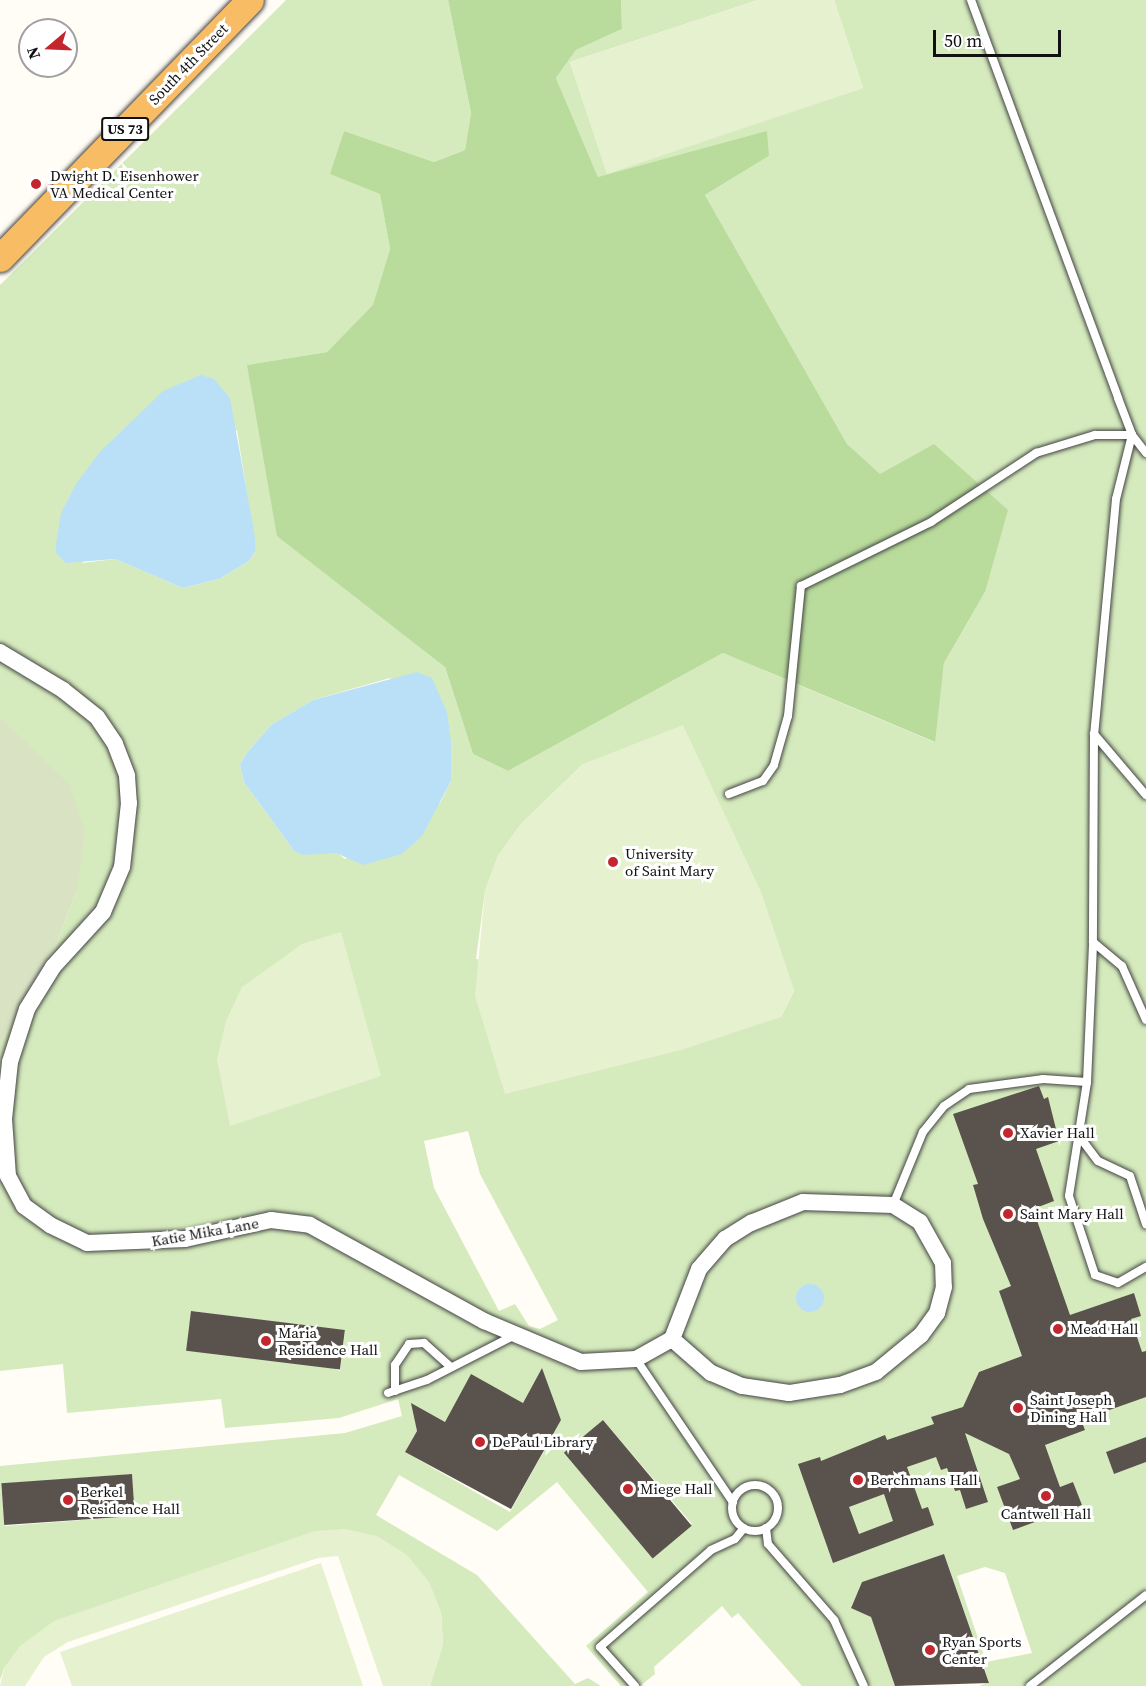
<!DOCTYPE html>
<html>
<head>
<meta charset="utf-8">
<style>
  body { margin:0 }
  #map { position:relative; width:1146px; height:1686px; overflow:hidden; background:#fffdf5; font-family:"Source Serif 4",serif }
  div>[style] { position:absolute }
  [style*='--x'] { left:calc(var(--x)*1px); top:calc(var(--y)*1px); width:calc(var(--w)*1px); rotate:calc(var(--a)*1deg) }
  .green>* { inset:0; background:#d5ebbd }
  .forest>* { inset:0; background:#b9dc9c }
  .cemetery>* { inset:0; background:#d9e3c4 }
  .pitch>* { inset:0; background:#e6f2cf }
  .water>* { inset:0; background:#b9e0f7 }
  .round { border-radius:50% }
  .building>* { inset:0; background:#5a524d; transform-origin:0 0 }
  .roads { filter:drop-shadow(0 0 2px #444) drop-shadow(0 0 2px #444) }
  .service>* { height:8px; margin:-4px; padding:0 4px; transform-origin:4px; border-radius:4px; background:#fff }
  .service>.ring { margin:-4px; padding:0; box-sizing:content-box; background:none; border:8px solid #fff; border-radius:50% }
  .minor>* { height:16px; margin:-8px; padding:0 8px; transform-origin:8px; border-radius:8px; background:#fff }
  .trunk>* { height:27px; margin:-13.5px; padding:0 13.5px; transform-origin:13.5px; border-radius:13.5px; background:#f7bc64 }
  .dots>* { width:16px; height:16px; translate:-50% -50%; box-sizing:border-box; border:3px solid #fff; border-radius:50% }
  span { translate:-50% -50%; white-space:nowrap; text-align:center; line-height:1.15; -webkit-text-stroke:6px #fff; paint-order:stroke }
  .shield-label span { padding:2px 4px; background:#fff; border:2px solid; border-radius:4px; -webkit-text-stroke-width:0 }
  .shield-label { font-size:14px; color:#111; font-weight:700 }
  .street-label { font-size:15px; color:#111 }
  .poi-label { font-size:15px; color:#111 }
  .left { translate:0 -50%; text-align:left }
  .north { position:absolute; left:18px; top:18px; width:60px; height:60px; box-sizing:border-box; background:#fff; border:2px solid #a0a0a0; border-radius:50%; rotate:251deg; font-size:16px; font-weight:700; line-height:24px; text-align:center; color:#111 }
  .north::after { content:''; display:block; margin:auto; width:21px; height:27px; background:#c4262e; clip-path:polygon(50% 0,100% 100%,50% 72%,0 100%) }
  .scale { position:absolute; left:933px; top:30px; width:128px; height:27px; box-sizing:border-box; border:3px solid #111; border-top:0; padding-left:8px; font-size:18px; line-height:21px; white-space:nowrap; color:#111; -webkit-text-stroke:4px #fff; paint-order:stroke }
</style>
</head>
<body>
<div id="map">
  <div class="green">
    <i style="clip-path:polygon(evenodd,286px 0,448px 0,471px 113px,465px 150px,434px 162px,344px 131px,331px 174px,380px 193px,390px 249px,373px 306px,327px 352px,247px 365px,385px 617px,445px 667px,473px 754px,508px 771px,723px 653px,934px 742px,944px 663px,985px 592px,847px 444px,705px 195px,769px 156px,598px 177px,556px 78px,576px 50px,622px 29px,621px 0,758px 0,570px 62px,607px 173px,863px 88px,834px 0,1146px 0,1146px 1437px,1106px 1452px,1114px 1474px,1146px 1462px,1146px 1686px,979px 1686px,989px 1682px,944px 1554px,862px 1582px,851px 1607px,871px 1617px,895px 1686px,802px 1686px,738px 1613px,732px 1618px,722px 1606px,654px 1667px,655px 1674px,640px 1686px,621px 1686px,586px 1646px,648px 1592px,557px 1482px,497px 1531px,399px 1475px,376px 1515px,477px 1575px,575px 1684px,588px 1678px,601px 1686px,430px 1686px,443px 1644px,441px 1612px,344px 1529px,4px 1668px,0 1680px,0 1466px,345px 1433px,402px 1416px,398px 1399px,339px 1418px,225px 1428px,221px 1399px,67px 1413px,63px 1364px,0 1371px,0 1043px,55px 947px,76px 892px,22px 740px,0 717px,0 285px,286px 0,237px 430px,256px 550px,249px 561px,219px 579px,183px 588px,115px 559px,82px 563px,237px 430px,286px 0,390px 678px,451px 742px,451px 781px,440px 803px,345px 859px,336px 852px,294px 851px,244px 782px,240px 765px,245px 755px,271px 725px,313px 700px,390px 678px,286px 0,583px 764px,760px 890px,794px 991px,781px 1017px,476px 959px,485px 891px,498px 856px,521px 824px,583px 764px,286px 0,468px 1131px,480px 1174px,558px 1320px,540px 1329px,529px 1326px,515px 1304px,499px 1311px,434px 1188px,424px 1141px,468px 1131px,286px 0,192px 1311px,345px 1331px,340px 1371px,192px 1311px,286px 0,542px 1368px,561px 1420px,510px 1512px,405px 1452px,417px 1431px,412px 1404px,445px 1422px,471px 1375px,523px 1403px,542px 1368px,286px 0,603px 1420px,692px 1524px,653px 1557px,565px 1453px,603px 1420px,286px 0,1053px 1467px,1060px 1487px,1073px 1482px,1082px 1505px,1013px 1530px,1005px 1510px,1016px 1506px,1053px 1467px,286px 0,132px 1474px,135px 1516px,5px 1526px,1px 1484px,132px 1474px,286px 0,985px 1567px,1005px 1573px,1032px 1653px,986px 1662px,957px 1576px,985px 1567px)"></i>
  </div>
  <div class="forest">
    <i style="clip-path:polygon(448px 0,621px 0,622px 29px,576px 50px,556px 78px,598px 177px,767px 131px,769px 156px,705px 195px,847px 444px,880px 474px,934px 444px,1008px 510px,985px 592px,944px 663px,935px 742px,723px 653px,508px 771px,473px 754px,445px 667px,277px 536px,247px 365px,327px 352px,373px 305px,390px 249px,380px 194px,330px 174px,344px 131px,434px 162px,465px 150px,471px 113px)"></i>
  </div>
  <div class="cemetery">
    <i style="clip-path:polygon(0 717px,69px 784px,85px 832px,76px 892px,55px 947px,0 1043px)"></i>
  </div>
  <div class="pitch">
    <i style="clip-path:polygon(758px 0,834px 0,863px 88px,607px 174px,570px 62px)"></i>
    <i style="clip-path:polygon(683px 725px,760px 890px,794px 991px,781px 1017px,681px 1050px,505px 1094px,475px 996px,485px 891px,498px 856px,521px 824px,583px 764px)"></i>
    <i style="clip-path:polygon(341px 932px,381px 1076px,230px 1126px,217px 1059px,226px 1021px,242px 987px,302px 944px)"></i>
    <i style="clip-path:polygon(345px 1529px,377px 1536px,407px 1555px,429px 1582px,441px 1612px,443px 1644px,430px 1686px,383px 1686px,338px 1556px,318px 1558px,68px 1642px,44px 1657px,25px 1686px,0 1686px,4px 1668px,20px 1646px,54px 1621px,315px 1531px)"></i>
    <i style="clip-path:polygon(321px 1563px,363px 1686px,72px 1686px,60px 1652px)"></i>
  </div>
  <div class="water">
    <i style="clip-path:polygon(201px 375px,214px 379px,230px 398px,254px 531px,256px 550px,249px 561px,219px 579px,183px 588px,115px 559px,66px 563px,56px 553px,56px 544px,61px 513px,76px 484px,99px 453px,163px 391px)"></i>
    <i style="clip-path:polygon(417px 672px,432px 678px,447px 712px,451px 742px,451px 781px,422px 836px,402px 854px,363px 865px,336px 853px,303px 855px,294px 851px,244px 782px,240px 765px,245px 755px,271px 725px,313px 700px)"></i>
    <i class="round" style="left:796px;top:1284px;width:28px;height:28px"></i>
  </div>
  <div class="building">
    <i style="clip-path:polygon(evenodd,1039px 1086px,1044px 1099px,1048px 1097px,1059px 1141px,1036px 1149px,1054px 1201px,1033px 1209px,1070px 1315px,1134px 1293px,1141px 1316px,1131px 1319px,1142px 1352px,1146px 1351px,1146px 1397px,1081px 1420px,1085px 1430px,1045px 1445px,1060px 1487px,1073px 1482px,1082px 1505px,1013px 1530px,997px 1487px,1020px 1479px,1009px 1454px,965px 1433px,988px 1502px,966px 1509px,960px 1490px,955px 1491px,947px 1468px,941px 1470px,936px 1457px,907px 1467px,922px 1509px,928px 1507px,934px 1525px,833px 1563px,798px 1464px,820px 1457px,821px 1461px,885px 1435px,887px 1440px,934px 1424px,931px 1417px,963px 1407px,979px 1372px,1022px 1356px,999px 1291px,1011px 1286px,983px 1219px,973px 1185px,978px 1184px,953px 1114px,1039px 1086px,884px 1494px,893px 1521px,859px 1534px,849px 1507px,884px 1494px)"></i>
    <i style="left:191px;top:1311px;width:155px;height:40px;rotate:7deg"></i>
    <i style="clip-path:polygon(542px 1368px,561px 1420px,511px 1509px,405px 1452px,417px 1431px,411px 1403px,445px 1422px,471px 1374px,523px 1403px)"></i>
    <i style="left:603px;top:1420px;width:138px;height:51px;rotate:50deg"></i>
    <i style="clip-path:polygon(1146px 1437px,1146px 1462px,1114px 1474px,1106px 1452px)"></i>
    <i style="left:132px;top:1474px;width:42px;height:131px;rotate:86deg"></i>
    <i style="clip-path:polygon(944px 1554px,989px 1683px,895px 1686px,871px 1617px,851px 1608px,862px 1582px)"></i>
  </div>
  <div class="roads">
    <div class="service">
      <i style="--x:971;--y:0;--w:424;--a:69.7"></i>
      <i style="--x:1118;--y:398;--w:40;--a:69"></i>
      <i style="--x:1132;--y:435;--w:23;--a:52"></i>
      <i style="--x:1094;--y:734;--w:80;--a:49.6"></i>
      <i style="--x:729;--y:794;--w:36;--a:-21"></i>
      <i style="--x:763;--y:781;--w:19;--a:-55"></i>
      <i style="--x:774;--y:765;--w:51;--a:-74.1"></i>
      <i style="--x:788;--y:716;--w:131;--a:-84.3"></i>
      <i style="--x:801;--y:586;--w:145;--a:-26.2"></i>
      <i style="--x:931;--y:522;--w:126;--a:-33.3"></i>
      <i style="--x:1036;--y:453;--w:62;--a:-17"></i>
      <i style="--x:1095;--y:435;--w:37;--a:0"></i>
      <i style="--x:1132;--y:435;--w:66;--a:104"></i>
      <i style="--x:1116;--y:499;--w:236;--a:95.3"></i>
      <i style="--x:1094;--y:734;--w:208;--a:90.3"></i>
      <i style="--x:1093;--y:942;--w:38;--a:40"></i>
      <i style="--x:1122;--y:966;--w:59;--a:66"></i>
      <i style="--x:1087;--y:1082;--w:115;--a:99"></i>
      <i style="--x:1069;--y:1196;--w:83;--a:71.8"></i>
      <i style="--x:1095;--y:1275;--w:24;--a:19"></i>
      <i style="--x:1118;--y:1283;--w:32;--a:-30"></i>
      <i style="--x:1079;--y:1136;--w:31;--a:53"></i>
      <i style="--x:1098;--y:1161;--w:35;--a:25"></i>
      <i style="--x:1130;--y:1176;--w:51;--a:71.6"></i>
      <i style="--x:893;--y:1205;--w:79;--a:-67.7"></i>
      <i style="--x:923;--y:1132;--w:33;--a:-51"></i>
      <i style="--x:944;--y:1106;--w:30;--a:-34"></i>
      <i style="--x:969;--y:1089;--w:75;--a:-7.7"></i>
      <i style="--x:1043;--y:1079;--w:44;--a:3.9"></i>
      <i style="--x:1087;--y:1082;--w:140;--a:-87.5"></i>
      <i style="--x:636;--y:1359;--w:173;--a:55.9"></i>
      <i style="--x:395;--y:1391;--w:26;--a:-90"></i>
      <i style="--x:395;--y:1365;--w:25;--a:-56"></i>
      <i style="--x:409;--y:1344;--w:15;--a:-4"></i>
      <i style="--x:424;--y:1343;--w:36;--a:42"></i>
      <i style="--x:388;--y:1393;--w:41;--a:-18.4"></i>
      <i style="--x:427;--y:1380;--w:99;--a:-27.1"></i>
      <i class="ring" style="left:732px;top:1485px;width:38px;height:38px"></i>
      <i style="--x:766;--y:1528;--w:16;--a:83"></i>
      <i style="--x:768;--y:1544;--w:101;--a:49"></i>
      <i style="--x:834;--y:1620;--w:72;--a:65.6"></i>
      <i style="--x:635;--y:1686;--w:52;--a:-131.9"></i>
      <i style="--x:600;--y:1647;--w:147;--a:-41.1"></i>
      <i style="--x:711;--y:1550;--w:26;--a:-25"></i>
      <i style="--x:735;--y:1539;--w:14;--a:-51"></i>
      <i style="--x:1030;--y:1686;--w:147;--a:-38.1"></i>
    </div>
    <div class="minor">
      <i style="--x:0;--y:652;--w:74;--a:31.1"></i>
      <i style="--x:63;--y:690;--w:43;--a:38.5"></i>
      <i style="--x:97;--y:717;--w:32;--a:56"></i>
      <i style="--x:115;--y:744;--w:34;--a:69"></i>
      <i style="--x:127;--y:776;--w:27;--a:86"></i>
      <i style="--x:129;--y:803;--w:64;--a:96.2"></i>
      <i style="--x:122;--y:867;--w:49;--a:112.9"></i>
      <i style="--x:103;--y:912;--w:74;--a:132.3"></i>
      <i style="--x:53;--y:967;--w:49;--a:121.8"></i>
      <i style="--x:27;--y:1009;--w:56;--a:107.8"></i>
      <i style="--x:10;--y:1062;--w:57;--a:96"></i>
      <i style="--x:4;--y:1119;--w:57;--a:86"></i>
      <i style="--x:8;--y:1176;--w:34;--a:62"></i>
      <i style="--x:24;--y:1206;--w:32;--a:36"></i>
      <i style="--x:50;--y:1225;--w:41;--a:25.9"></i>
      <i style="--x:87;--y:1243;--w:98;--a:-2.3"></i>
      <i style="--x:185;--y:1239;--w:88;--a:-12.5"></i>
      <i style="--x:271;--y:1220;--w:39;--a:7"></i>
      <i style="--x:310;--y:1225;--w:199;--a:28.9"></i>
      <i style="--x:484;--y:1321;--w:105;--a:22.9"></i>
      <i style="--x:581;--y:1362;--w:55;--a:-3.1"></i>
      <i style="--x:636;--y:1359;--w:41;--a:-29.1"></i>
      <i style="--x:672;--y:1339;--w:75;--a:-68.9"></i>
      <i style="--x:699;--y:1269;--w:40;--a:-49"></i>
      <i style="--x:725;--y:1239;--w:31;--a:-32"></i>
      <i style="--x:751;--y:1223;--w:56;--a:-22"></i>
      <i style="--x:803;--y:1202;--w:90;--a:1.9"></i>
      <i style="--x:893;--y:1205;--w:32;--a:32"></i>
      <i style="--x:920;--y:1222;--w:47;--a:60.7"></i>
      <i style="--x:943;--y:1263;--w:24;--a:88"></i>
      <i style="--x:944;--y:1287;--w:27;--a:105"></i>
      <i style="--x:937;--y:1313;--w:27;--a:126"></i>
      <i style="--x:921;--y:1335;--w:58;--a:140.6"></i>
      <i style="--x:876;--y:1372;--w:38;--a:160"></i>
      <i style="--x:840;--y:1385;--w:52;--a:171.1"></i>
      <i style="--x:789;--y:1393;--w:48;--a:-171.5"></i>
      <i style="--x:742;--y:1386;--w:34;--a:-157"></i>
      <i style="--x:711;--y:1373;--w:52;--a:-138.9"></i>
    </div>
    <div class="trunk">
      <i style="--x:0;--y:258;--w:359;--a:-45.9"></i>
    </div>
  </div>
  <div class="dots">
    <i style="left:36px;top:184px;background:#c4262e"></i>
    <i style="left:613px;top:862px;background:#c4262e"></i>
    <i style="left:1008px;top:1133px;background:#c4262e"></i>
    <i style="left:1008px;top:1214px;background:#c4262e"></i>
    <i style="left:1058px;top:1329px;background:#c4262e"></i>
    <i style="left:266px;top:1341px;background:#c4262e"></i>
    <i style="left:1018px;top:1408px;background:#c4262e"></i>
    <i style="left:480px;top:1442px;background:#c4262e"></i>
    <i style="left:858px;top:1480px;background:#c4262e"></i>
    <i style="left:628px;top:1489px;background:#c4262e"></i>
    <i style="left:1046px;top:1496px;background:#c4262e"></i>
    <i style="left:68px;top:1500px;background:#c4262e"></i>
    <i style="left:930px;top:1650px;background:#c4262e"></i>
  </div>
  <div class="shield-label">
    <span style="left:125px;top:129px">US 73</span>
  </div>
  <div class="street-label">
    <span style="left:188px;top:64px;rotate:-46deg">South 4th Street</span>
    <span style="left:205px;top:1232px;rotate:-10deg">Katie Mika Lane</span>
  </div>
  <div class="poi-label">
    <span class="left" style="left:50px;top:184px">Dwight D. Eisenhower<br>VA Medical Center</span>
    <span class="left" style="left:625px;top:862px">University<br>of Saint Mary</span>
    <span class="left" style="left:1020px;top:1133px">Xavier Hall</span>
    <span class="left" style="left:1020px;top:1214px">Saint Mary Hall</span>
    <span class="left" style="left:1070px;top:1329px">Mead Hall</span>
    <span class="left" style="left:278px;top:1341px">Maria<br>Residence Hall</span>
    <span class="left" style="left:1030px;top:1408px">Saint Joseph<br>Dining Hall</span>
    <span class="left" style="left:492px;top:1442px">DePaul Library</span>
    <span class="left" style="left:870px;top:1480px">Berchmans Hall</span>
    <span class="left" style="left:640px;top:1489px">Miege Hall</span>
    <span class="left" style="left:80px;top:1500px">Berkel<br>Residence Hall</span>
    <span style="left:1046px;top:1514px">Cantwell Hall</span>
    <span class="left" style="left:942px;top:1650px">Ryan Sports<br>Center</span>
  </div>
  <div class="north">N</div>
  <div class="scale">50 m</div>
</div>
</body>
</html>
